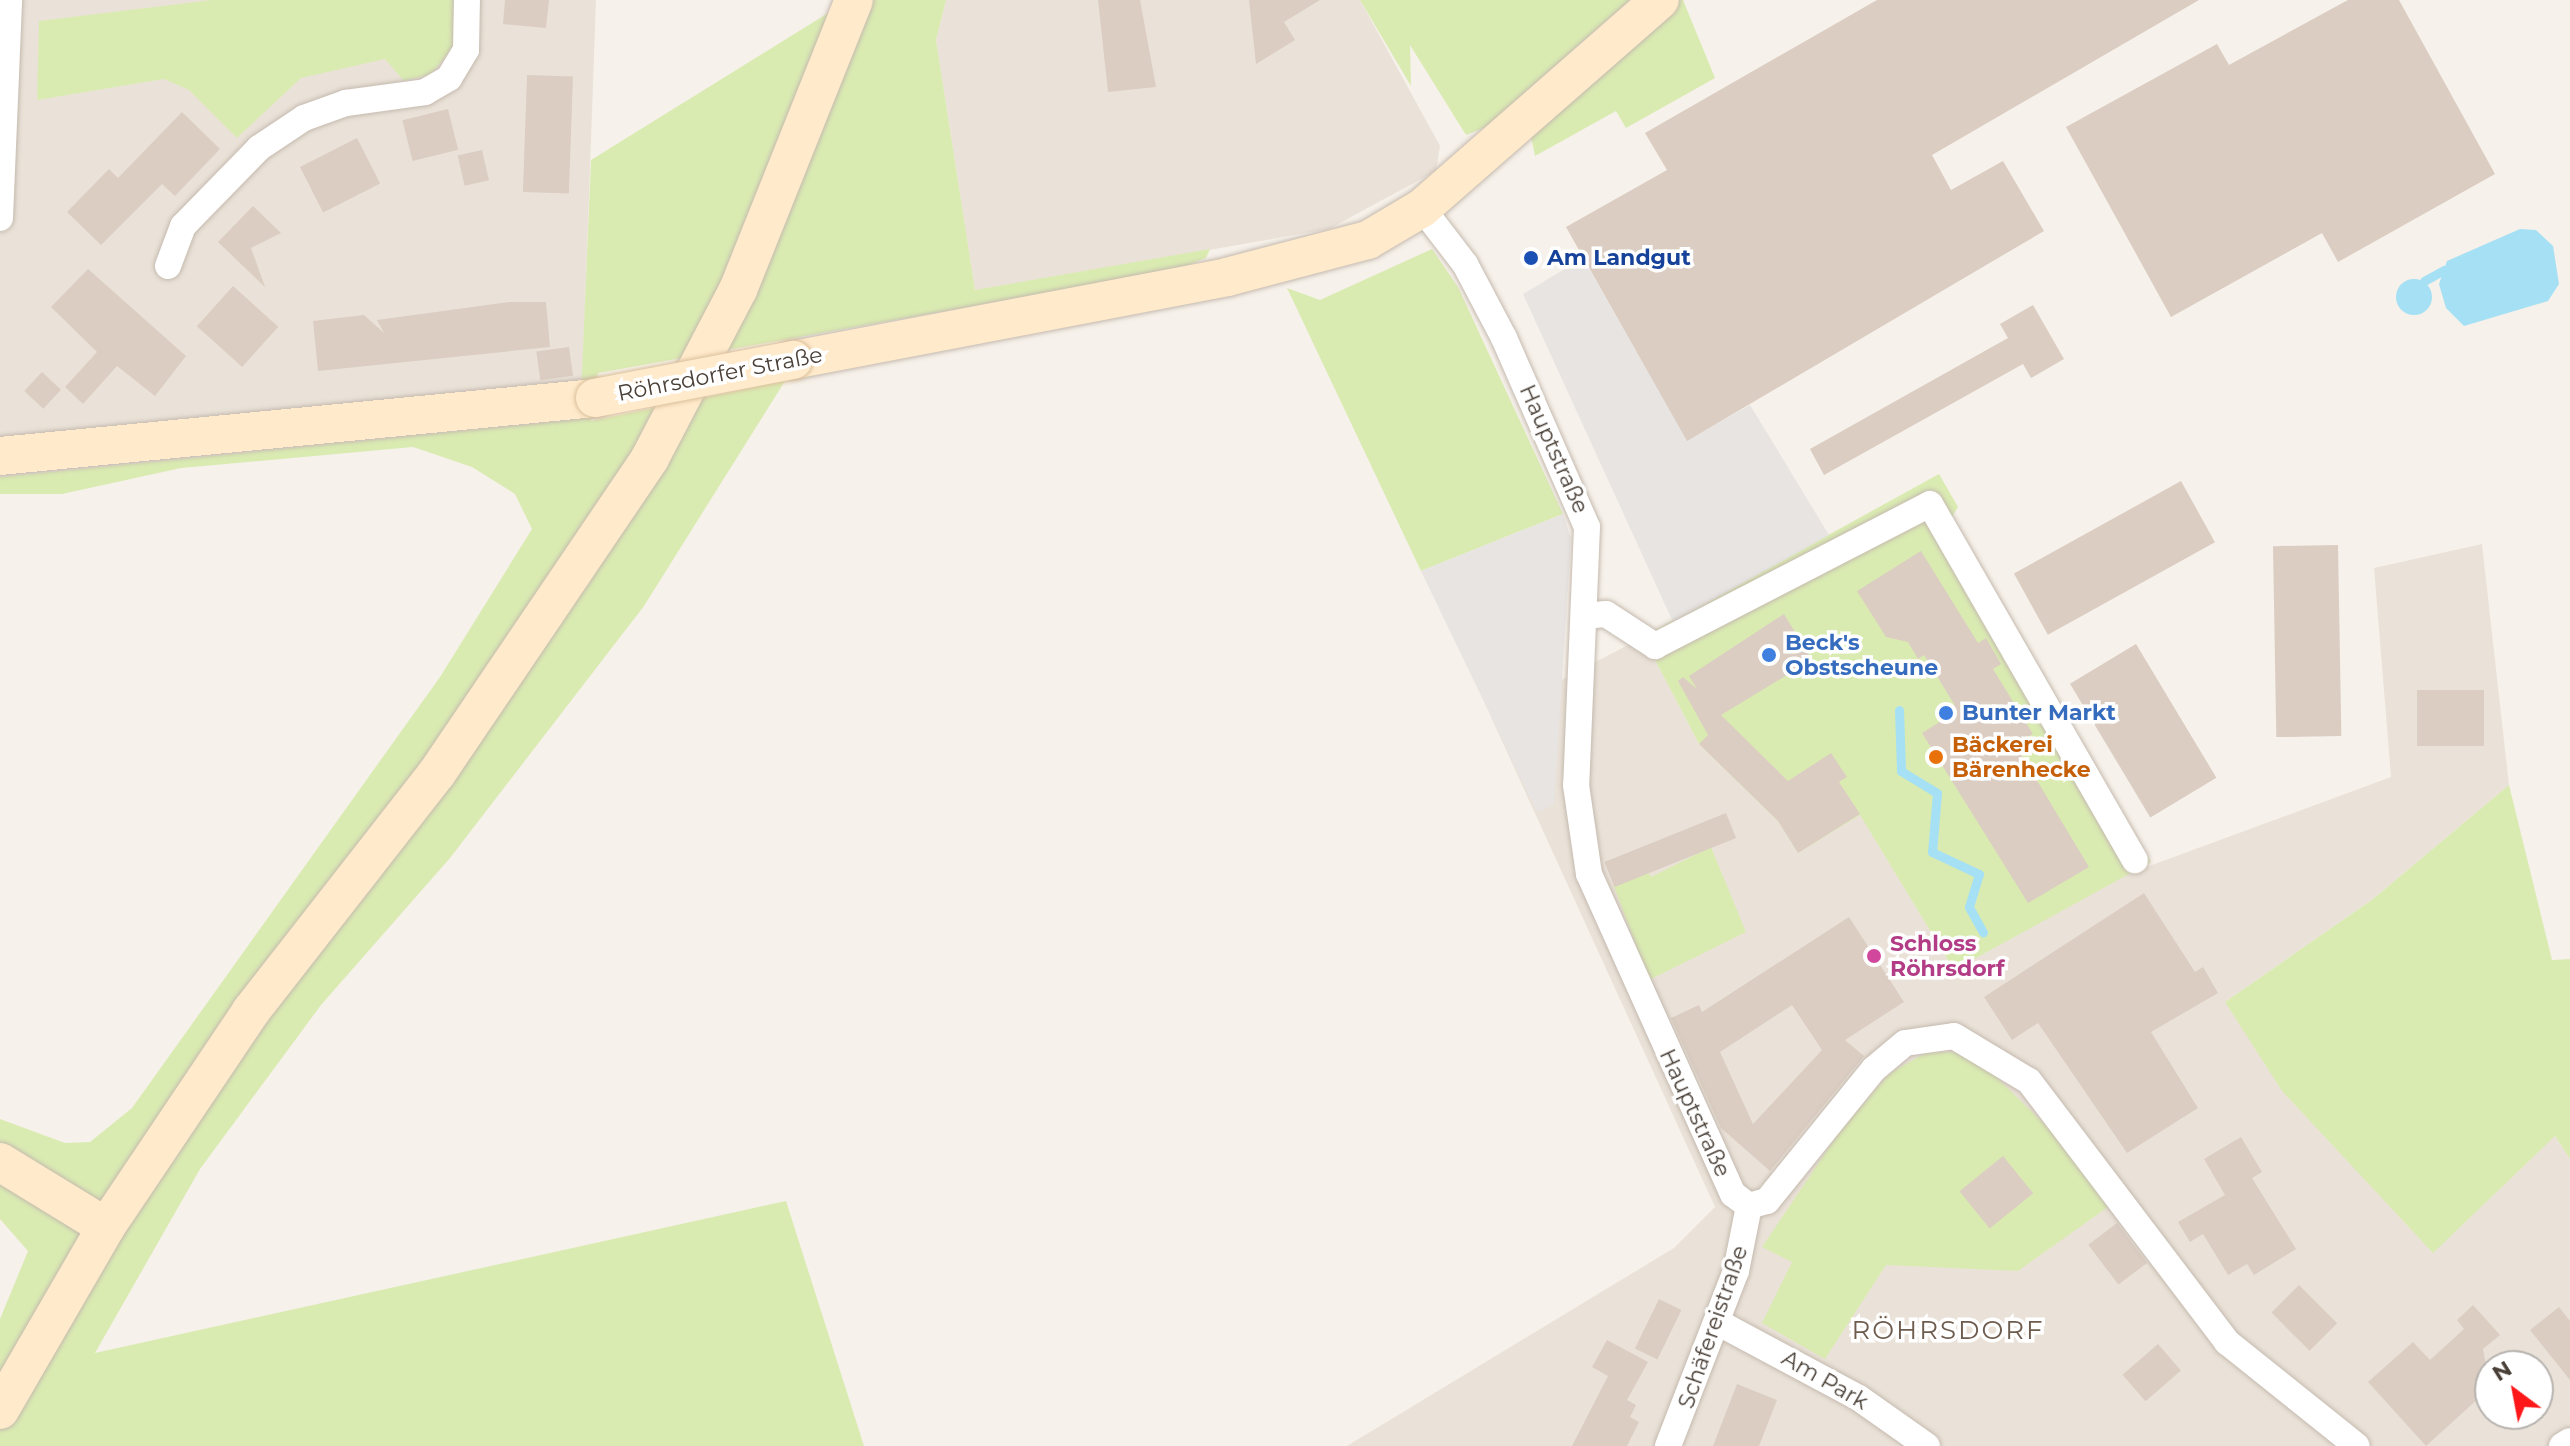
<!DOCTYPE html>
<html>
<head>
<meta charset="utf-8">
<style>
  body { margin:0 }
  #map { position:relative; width:2570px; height:1446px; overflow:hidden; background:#f6f1ea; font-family:Montserrat,sans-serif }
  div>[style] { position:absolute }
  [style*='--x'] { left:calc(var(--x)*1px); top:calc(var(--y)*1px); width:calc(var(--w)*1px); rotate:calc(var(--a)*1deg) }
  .residential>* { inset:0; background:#eae2d8 }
  .green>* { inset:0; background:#daebb2 }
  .parking>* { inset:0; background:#e7e4e2 }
  .water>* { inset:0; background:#a5e0f4 }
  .round { border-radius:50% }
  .stream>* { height:9px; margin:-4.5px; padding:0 4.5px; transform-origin:4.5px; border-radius:4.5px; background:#a5e0f4 }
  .building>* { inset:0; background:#dbcdc2; transform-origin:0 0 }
  .roads { filter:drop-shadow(0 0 2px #c5baaf) drop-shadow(0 0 2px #c5baaf) }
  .street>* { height:26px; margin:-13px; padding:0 13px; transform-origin:13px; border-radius:13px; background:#fff }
  .secondary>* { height:38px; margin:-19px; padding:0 19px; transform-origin:19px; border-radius:19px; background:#ffeacb }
  .bridges { filter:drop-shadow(0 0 2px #dac09b) drop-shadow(0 0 2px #dac09b) }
  .secondary-bridge>* { height:38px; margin:-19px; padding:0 19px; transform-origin:19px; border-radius:19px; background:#ffeacb }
  .dots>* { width:22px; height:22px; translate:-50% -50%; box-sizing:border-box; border:4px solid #fff; border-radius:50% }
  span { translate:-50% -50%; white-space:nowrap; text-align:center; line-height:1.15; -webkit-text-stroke:7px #fff; paint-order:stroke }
  .transit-label { font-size:22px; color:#164399; font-weight:700 }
  .left { translate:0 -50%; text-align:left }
  .street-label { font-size:22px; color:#4a4038 }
  .shop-label { font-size:22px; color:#366cbe; font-weight:700 }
  .food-label { font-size:22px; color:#c56008; font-weight:700 }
  .hotel-label { font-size:22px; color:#b23c85; font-weight:700 }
  .quarter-label { font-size:26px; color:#6e5c4e; letter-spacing:2px }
  .north { position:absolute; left:2474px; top:1350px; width:80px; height:80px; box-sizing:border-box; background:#fff; border:2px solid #b7b3af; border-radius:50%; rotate:328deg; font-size:22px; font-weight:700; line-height:32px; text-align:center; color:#4a4038 }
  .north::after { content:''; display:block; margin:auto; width:28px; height:36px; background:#ff1819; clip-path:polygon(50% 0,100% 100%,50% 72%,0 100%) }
</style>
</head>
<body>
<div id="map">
  <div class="residential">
    <i style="clip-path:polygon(0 0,596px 0,581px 419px,0 477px)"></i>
    <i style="clip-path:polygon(946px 0,1360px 0,1440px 146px,1436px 171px,1329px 229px,975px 291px,936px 40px)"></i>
    <i style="clip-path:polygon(evenodd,2482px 544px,2509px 785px,2373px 899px,2225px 1002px,2555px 1136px,2570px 1159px,2570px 1446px,1347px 1446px,1674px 1248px,1715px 1207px,1491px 717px,1643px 637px,1699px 744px,1778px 821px,1798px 853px,1860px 814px,1954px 970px,2103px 883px,2391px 777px,2374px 568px,2482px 544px,2490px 1366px,2538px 1366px,2538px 1414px,2490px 1414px,2490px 1366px)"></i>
  </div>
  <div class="green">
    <i style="clip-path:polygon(212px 0,456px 0,458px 26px,453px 48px,431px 74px,404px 81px,385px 59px,301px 78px,237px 138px,189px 90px,164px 79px,37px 100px,39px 21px)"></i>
    <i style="clip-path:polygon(849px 0,946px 0,936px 40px,975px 290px,1210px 249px,1206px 258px,1175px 270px,598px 373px,591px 421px,785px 381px,644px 606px,450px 858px,321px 1005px,200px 1169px,95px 1353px,786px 1201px,864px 1446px,0 1446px,0 1319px,28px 1251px,0 1219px,0 1119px,65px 1143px,90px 1142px,132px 1108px,440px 677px,532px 529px,515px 494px,472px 467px,413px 447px,181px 468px,62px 494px,0 494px,0 477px,580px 419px,591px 160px)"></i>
    <i style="clip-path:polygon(1360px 0,1630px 0,1486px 127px,1466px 135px,1410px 45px,1411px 86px)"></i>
    <i style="clip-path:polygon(1673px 0,1683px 0,1715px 78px,1626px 128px,1616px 111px,1535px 156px,1531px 137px)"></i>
    <i style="clip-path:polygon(1432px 249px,1458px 287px,1563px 514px,1421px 571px,1287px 288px,1320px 300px)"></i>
    <i style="clip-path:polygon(1939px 474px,1958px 507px,1952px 517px,2151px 862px,1954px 970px,1860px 815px,1798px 853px,1778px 821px,1699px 744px,1643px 637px)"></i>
    <i style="clip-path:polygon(2509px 785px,2552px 960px,2570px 959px,2570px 1159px,2555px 1136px,2433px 1253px,2282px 1091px,2225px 1002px,2373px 899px)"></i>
    <i style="clip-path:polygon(1711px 847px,1746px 932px,1649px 980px,1613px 884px,1648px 871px,1651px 877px)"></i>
    <i style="clip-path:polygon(1927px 1052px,1954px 1052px,1989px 1070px,2068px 1147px,2108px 1207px,2018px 1271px,1886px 1265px,1825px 1359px,1762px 1323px,1792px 1262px,1762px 1247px,1838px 1134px,1890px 1073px)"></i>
  </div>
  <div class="parking">
    <i style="clip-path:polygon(1583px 258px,1687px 440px,1750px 405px,1829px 535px,1673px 622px,1523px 294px)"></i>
    <i style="clip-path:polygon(1563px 514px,1571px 538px,1554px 805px,1537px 812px,1421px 571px)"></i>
  </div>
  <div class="water">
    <i style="clip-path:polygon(2520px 229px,2536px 230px,2553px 246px,2559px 284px,2548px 301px,2464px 326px,2446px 308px,2439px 284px,2447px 261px)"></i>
    <i class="round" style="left:2396px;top:279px;width:36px;height:36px"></i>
  </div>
  <div class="stream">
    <i style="--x:2424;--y:281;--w:23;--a:-29"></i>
    <i style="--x:1899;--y:710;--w:61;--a:88.1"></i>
    <i style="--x:1901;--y:771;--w:42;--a:31.4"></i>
    <i style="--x:1937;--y:793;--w:59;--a:94.8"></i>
    <i style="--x:1932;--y:852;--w:52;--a:25.1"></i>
    <i style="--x:1979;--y:874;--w:34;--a:107"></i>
    <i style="--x:1969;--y:907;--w:29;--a:61"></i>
  </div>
  <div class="building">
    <i style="clip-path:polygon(505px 0,549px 0,546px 28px,503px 24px)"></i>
    <i style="clip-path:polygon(1098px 0,1140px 0,1156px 87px,1108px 92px)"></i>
    <i style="clip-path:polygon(1249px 0,1320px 0,1284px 22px,1295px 40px,1256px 64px)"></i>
    <i style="clip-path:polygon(1877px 0,2199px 0,1932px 155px,1951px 190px,2003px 161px,2044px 231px,1687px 441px,1566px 227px,1667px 170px,1645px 133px)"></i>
    <i style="clip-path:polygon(2348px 0,2399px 0,2495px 174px,2338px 262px,2322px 233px,2171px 317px,2066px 127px,2217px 44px,2229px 65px)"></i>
    <i style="left:527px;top:75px;width:46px;height:117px;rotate:2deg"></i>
    <i style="left:448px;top:109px;width:42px;height:47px;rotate:76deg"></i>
    <i style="clip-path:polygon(182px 112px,220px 149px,175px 196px,162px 184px,101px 245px,67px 212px,109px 169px,118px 178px)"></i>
    <i style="left:357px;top:138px;width:51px;height:64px;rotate:63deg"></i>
    <i style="left:482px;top:150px;width:31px;height:25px;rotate:77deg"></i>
    <i style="clip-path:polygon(253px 206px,281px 233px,251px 248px,265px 287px,218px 242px)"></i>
    <i style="clip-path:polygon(88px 269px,186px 356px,155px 396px,117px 366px,83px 404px,65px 387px,97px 352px,51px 307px)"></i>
    <i style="left:233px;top:286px;width:61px;height:54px;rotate:42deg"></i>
    <i style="clip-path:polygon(509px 302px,546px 302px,550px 347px,318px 371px,313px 321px,364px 315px,384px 333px,377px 320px)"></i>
    <i style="clip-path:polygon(2033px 305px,2064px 359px,2031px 378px,2023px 364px,1824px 475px,1810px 449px,2008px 338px,2000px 324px)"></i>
    <i style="left:569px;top:347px;width:29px;height:33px;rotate:82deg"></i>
    <i style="left:42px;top:372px;width:26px;height:26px;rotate:43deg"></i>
    <i style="left:2181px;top:481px;width:70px;height:191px;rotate:61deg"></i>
    <i style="left:2338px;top:545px;width:191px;height:65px;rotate:89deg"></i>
    <i style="clip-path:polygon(1921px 551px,1978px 643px,1986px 638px,2001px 664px,1993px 669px,2033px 734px,2015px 744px,2089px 867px,2028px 903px,1922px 733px,1952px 714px,1954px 704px,1924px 655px,1918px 659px,1908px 642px,1886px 637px,1857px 591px)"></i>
    <i style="clip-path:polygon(1784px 614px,1812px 660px,1721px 715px,1788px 781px,1831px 753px,1847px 777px,1839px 782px,1860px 814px,1798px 853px,1778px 821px,1699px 744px,1708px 735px,1678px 681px,1683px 677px,1697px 689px,1689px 676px)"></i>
    <i style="left:2136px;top:644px;width:156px;height:77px;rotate:59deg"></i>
    <i style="left:2484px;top:690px;width:56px;height:67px;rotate:90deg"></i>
    <i style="left:1726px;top:813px;width:27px;height:131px;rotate:68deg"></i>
    <i style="clip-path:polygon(2144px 893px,2195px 972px,2203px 967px,2218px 993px,2151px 1032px,2198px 1108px,2127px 1153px,2038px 1023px,2012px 1040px,1984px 997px)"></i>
    <i style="clip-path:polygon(evenodd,1849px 917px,1904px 1002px,1845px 1040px,1864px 1056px,1770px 1171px,1721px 1128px,1671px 1018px,1699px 1005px,1702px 1012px,1849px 917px,1792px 1005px,1822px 1050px,1753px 1124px,1720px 1052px,1792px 1005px)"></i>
    <i style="clip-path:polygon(2241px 1137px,2262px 1172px,2252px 1178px,2296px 1249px,2254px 1275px,2247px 1264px,2228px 1275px,2203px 1234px,2190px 1242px,2178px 1222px,2225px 1195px,2204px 1159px)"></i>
    <i style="left:2003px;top:1156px;width:48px;height:56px;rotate:51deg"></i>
    <i style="left:2117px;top:1223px;width:50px;height:36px;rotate:53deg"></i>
    <i style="left:2299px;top:1285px;width:54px;height:39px;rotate:45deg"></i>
    <i style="left:1659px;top:1299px;width:25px;height:55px;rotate:26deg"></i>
    <i style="clip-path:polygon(2473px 1305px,2500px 1335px,2483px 1349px,2490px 1388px,2426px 1446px,2368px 1382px,2413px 1342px,2430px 1360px,2464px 1329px,2457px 1320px)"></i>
    <i style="clip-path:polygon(2559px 1307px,2570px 1321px,2570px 1380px,2530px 1330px)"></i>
    <i style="clip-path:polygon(1607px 1340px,1648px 1362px,1627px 1400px,1636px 1405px,1630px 1417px,1639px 1422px,1627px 1446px,1572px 1446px,1608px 1376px,1592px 1367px)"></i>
    <i style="left:2158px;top:1344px;width:35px;height:47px;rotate:49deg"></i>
    <i style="clip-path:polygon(1737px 1384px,1777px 1400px,1759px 1446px,1713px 1446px)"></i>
  </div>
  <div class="roads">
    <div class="street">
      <i style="--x:1422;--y:208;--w:71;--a:52.5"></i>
      <i style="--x:1465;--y:264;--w:84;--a:62.2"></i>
      <i style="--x:1504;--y:338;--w:206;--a:66.3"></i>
      <i style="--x:1587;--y:527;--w:258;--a:92.4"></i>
      <i style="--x:1576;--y:785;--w:90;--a:81.7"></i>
      <i style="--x:1589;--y:874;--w:351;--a:65.8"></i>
      <i style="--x:1733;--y:1194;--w:20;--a:37"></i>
      <i style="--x:1749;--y:1206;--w:19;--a:-16"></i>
      <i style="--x:1767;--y:1201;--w:170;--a:-51"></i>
      <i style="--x:1874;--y:1069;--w:40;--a:-40"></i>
      <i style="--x:1905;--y:1043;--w:49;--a:-8.1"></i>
      <i style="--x:1954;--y:1036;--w:87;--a:31"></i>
      <i style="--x:2029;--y:1081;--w:328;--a:52.8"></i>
      <i style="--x:2227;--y:1342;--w:166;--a:38.7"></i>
      <i style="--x:0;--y:218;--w:218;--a:-87.6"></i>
      <i style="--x:168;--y:266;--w:43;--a:-69.4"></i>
      <i style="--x:183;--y:226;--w:109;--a:-45.7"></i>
      <i style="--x:259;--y:148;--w:54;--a:-33.7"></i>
      <i style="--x:304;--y:118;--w:45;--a:-19.7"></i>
      <i style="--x:346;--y:103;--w:80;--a:-7.9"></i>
      <i style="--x:425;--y:92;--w:28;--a:-30"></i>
      <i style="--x:449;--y:78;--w:33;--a:-59"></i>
      <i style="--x:466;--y:50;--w:50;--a:-88.9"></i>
      <i style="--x:1586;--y:616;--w:20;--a:-6"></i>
      <i style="--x:1606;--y:614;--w:59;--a:33.1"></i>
      <i style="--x:1655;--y:646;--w:309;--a:-27.3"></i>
      <i style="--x:1930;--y:504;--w:411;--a:60.1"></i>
      <i style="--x:1719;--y:1323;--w:159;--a:28.2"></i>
      <i style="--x:1859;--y:1398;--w:83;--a:35.2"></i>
      <i style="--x:1668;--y:1446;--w:188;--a:-68.8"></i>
      <i style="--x:1736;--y:1271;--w:66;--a:-78.7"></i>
      <i style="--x:2562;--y:1446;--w:9;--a:-32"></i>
    </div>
    <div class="secondary">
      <i style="--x:793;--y:360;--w:442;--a:-10.8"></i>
      <i style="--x:1227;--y:277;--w:146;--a:-14.7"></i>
      <i style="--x:1368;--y:240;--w:63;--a:-30.7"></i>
      <i style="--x:1422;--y:208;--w:316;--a:-41.2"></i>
      <i style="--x:0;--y:456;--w:598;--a:-5.57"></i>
      <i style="--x:0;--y:1162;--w:124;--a:31.5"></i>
      <i style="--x:0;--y:1410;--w:211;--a:-59.9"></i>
      <i style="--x:106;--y:1227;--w:260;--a:-56.1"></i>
      <i style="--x:251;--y:1011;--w:302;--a:-52"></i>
      <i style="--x:437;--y:773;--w:380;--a:-55.9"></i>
      <i style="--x:650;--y:458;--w:190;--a:-62.4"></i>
      <i style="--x:738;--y:290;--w:312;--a:-68.2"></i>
    </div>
  </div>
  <div class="bridges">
    <div class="secondary-bridge">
      <i style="--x:595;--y:398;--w:202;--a:-10.9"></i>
    </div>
  </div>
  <div class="dots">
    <i style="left:1531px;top:258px;background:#1a4fb4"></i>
    <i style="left:1769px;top:655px;background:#3f7fe0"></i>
    <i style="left:1946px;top:713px;background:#3f7fe0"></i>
    <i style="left:1936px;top:757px;background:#e8710a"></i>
    <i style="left:1874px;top:956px;background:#d1479c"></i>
  </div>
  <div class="transit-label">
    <span class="left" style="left:1547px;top:258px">Am Landgut</span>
  </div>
  <div class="street-label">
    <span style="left:720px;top:374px;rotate:-11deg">Röhrsdorfer Straße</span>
    <span style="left:1554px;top:449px;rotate:66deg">Hauptstraße</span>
    <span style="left:1695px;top:1113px;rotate:65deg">Hauptstraße</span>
    <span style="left:1713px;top:1327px;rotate:-71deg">Schäfereistraße</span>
    <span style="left:1825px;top:1380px;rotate:30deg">Am Park</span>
  </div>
  <div class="shop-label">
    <span class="left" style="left:1785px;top:655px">Beck's<br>Obstscheune</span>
    <span class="left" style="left:1962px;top:713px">Bunter Markt</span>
  </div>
  <div class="food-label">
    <span class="left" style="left:1952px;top:757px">Bäckerei<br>Bärenhecke</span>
  </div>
  <div class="hotel-label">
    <span class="left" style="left:1890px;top:956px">Schloss<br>Röhrsdorf</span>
  </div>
  <div class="quarter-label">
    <span style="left:1948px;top:1331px">RÖHRSDORF</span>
  </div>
  <div class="north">N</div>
</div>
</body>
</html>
